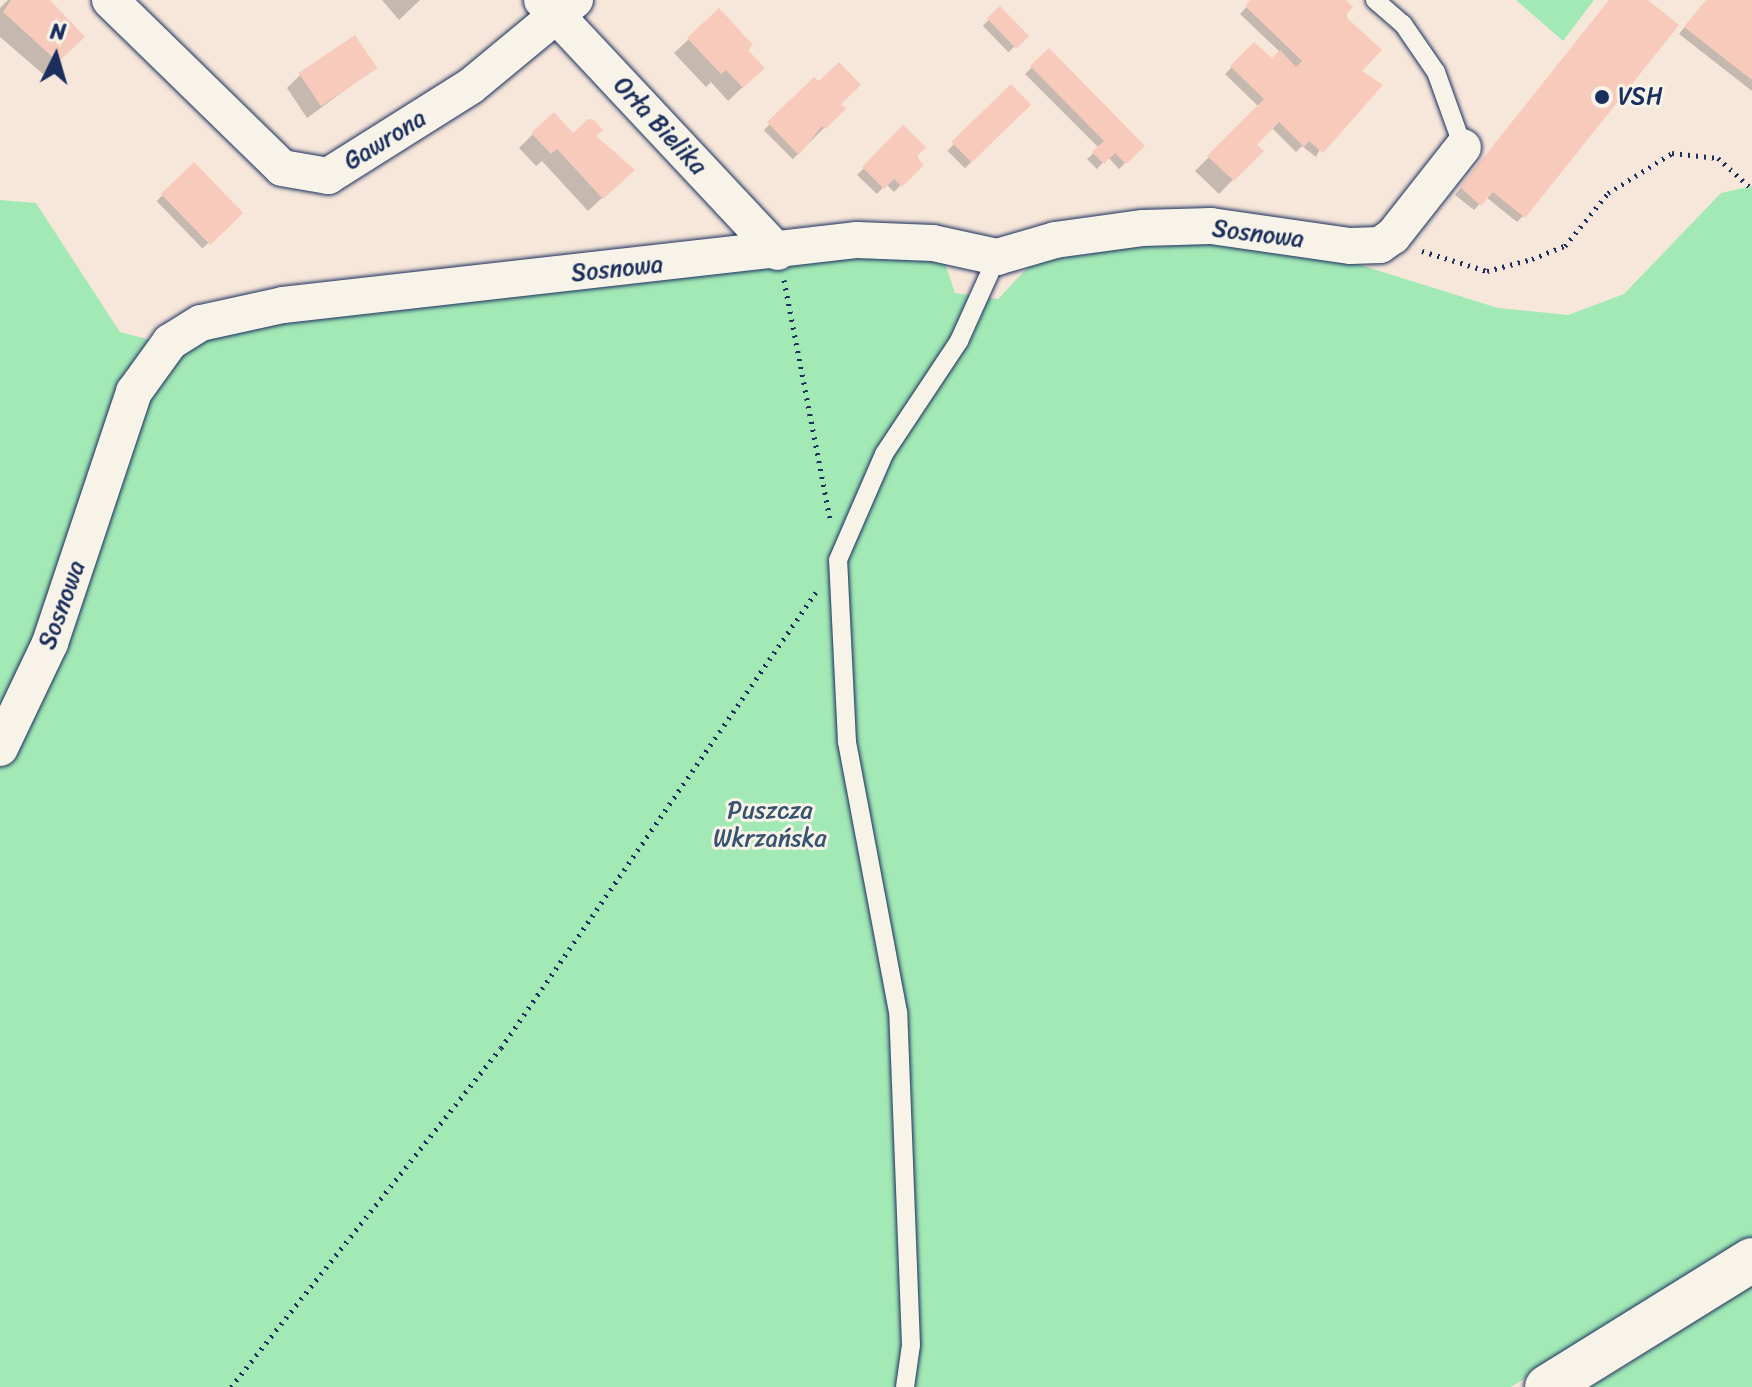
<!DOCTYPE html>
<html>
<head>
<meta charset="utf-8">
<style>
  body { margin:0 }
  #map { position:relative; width:1752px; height:1387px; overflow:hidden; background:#f7e7da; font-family:Sriracha,sans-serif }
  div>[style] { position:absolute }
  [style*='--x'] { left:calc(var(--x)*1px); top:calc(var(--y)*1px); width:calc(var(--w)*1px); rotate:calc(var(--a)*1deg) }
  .green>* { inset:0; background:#a2e9b6 }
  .shadow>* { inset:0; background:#0003; transform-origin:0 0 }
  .building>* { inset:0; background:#f7cabb; transform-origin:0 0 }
  .path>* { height:5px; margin-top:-2.5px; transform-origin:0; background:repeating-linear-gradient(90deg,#1b2f5e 0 2px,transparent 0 8px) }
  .roads { filter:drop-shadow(0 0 2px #1b2f5e) drop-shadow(0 0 2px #1b2f5e) }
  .service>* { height:18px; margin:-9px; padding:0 9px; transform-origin:9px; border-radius:9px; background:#f7f3e8 }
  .minor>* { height:36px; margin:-18px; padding:0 18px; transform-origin:18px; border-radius:18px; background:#f7f3e8 }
  .tertiary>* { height:44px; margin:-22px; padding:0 22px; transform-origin:22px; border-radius:22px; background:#f7f3e8 }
  .dots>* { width:22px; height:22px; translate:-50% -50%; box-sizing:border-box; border:4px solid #f7f3e8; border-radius:50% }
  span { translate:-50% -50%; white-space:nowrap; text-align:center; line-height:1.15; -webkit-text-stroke:6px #f7f3e8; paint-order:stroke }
  .poi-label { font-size:24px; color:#1b2f5e }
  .left { translate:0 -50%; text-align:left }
  .street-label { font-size:24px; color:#1b2f5e }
  .park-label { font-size:24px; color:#365470 }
  .north { position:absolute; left:16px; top:16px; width:80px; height:80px; -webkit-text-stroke:6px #f7f3e8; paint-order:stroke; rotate:5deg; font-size:22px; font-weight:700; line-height:32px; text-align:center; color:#1b2f5e }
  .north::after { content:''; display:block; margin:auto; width:28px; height:36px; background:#1b2f5e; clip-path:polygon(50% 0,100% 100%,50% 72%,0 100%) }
</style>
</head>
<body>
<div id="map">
  <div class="green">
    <i style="clip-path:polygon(1516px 0,1594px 0,1563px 41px)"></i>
    <i style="clip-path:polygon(1752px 186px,1752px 1239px,1511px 1387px,0 1387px,0 200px,36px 203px,120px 332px,181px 348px,221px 328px,858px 250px,943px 258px,955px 293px,998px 299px,1033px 262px,1165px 238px,1338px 258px,1498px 308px,1568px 315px,1624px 294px,1721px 193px)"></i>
    <i style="clip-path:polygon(1752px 1286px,1752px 1387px,1591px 1387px)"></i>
  </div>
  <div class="shadow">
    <i style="clip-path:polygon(8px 0,48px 0,82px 37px,43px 74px,0 37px,0 8px)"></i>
    <i style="clip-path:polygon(382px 0,420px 0,399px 20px)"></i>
    <i style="clip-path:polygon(1253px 0,1343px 0,1359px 71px,1316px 157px,1302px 146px,1296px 152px,1271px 127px,1254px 145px,1261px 151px,1219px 194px,1195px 171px,1259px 107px,1225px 74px,1254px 45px,1272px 61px,1281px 53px,1240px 14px)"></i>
    <i style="clip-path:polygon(1610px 0,1644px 0,1523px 216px,1517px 222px,1486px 197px,1474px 210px,1455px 195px)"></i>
    <i style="clip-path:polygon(1707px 0,1752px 0,1752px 91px,1679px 34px)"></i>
    <i style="left:1000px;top:9px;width:37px;height:24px;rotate:46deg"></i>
    <i style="clip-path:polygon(719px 11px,745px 50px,748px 82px,728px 101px,711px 82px,706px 87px,674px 53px)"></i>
    <i style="clip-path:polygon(1049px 51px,1142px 146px,1119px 169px,1108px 157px,1097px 169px,1087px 159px,1099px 148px,1025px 74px)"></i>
    <i style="clip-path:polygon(375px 68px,307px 118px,287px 88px,300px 75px)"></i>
    <i style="left:814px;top:80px;width:41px;height:71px;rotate:45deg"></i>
    <i style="left:1011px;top:87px;width:25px;height:90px;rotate:45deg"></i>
    <i style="clip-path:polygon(904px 128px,921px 165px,894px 192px,886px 184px,877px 194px,857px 175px)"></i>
    <i style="clip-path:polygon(533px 134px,594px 137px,632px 170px,588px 211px,542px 161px,536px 166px,519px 148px)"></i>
    <i style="left:194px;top:165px;width:66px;height:52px;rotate:46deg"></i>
  </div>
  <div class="building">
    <i style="clip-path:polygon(11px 0,50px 0,85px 37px,58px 62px,3px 12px)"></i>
    <i style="clip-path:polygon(1250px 0,1346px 0,1353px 7px,1345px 16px,1382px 50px,1362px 71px,1383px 85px,1323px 153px,1309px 141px,1304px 147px,1279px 122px,1257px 145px,1264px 151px,1234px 181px,1207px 156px,1264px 99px,1230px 66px,1254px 42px,1272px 58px,1280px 50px,1296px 67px,1302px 61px,1245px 6px)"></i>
    <i style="clip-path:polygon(1609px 0,1648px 0,1679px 25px,1525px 218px,1493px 192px,1481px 206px,1460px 187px)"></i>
    <i style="clip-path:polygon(1706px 0,1752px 0,1752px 80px,1684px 27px)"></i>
    <i style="left:1000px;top:6px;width:42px;height:18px;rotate:46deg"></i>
    <i style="clip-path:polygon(719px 8px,753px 45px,748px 50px,765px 68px,743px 88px,726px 70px,721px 74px,687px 38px)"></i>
    <i style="left:355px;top:35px;width:40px;height:68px;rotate:56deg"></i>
    <i style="clip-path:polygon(1049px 48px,1145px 146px,1126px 164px,1115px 153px,1104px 164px,1092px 152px,1104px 141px,1030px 66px)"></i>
    <i style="clip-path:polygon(839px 62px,861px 85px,841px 104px,846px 109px,825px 129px,822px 126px,799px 155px,767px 122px,814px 77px,819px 81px)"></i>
    <i style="left:1011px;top:84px;width:29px;height:83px;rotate:46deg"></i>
    <i style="clip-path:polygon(554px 112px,573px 133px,588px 119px,594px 120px,603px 130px,596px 136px,635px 170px,603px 199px,557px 149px,551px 154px,531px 133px)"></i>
    <i style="clip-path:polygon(903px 125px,926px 147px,916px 157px,924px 165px,902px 187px,894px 179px,884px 189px,862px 167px)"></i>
    <i style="left:194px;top:162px;width:71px;height:46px;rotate:46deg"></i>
  </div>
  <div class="path">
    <i style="--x:1422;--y:251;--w:68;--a:17.1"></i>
    <i style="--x:1487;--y:271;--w:47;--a:-14.9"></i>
    <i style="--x:1532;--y:259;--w:35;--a:-22"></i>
    <i style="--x:1565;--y:246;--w:68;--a:-50.9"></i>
    <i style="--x:1608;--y:193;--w:75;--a:-32"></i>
    <i style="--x:1672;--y:153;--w:46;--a:6.2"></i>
    <i style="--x:1718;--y:158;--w:46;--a:42.4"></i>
    <i style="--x:784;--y:280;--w:242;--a:79.1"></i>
    <i style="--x:231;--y:1387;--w:433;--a:-51.5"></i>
    <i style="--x:501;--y:1048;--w:554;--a:-55.36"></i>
  </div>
  <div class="roads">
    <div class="service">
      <i style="--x:1375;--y:0;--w:37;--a:41"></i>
      <i style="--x:1403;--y:24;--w:58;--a:55.5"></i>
      <i style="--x:1436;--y:72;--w:80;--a:70.2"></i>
      <i style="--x:905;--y:1387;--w:42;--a:-81.9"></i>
      <i style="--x:911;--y:1345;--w:333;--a:-92.2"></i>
      <i style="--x:898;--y:1012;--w:275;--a:-100.7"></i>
      <i style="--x:847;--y:742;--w:182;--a:-92.8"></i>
      <i style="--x:838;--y:560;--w:116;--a:-66.5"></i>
      <i style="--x:884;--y:454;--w:136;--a:-56.4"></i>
      <i style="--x:959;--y:341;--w:92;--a:-65.7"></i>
    </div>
    <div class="minor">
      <i style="--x:110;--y:0;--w:240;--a:44.3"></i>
      <i style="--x:282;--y:168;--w:47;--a:9.9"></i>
      <i style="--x:328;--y:176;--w:169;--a:-32.2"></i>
      <i style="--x:471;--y:86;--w:135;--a:-39.6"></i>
      <i style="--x:542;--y:0;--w:345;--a:46.9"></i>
      <i style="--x:0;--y:748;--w:116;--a:-64.5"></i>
      <i style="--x:50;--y:643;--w:265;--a:-71.5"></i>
      <i style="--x:134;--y:392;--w:62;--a:-54.2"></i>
      <i style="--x:170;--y:342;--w:36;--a:-32"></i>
      <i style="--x:201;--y:323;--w:84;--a:-12.4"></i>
      <i style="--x:283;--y:305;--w:578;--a:-6.46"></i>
      <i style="--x:857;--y:240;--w:76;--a:2.3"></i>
      <i style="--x:933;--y:243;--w:66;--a:12.3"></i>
      <i style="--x:997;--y:257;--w:60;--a:-16.3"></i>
      <i style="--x:1055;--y:240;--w:89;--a:-7.8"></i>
      <i style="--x:1143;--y:228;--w:68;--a:-1.7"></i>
      <i style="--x:1211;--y:226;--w:140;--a:8.2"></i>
      <i style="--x:1350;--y:246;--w:30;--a:-2"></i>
      <i style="--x:1380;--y:245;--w:16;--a:-35"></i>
      <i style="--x:1393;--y:236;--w:113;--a:-51.8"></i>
    </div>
    <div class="tertiary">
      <i style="--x:1547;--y:1387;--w:241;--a:-31.8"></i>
    </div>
  </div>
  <div class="dots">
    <i style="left:1602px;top:97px;background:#1b2f5e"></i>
  </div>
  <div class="poi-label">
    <span class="left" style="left:1618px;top:97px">VSH</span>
  </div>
  <div class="street-label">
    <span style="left:660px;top:126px;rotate:47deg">Orła Bielika</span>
    <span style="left:385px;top:140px;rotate:-32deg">Gawrona</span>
    <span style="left:1258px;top:234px;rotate:7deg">Sosnowa</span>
    <span style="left:617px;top:269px;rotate:-6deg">Sosnowa</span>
    <span style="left:62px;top:605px;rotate:-70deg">Sosnowa</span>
  </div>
  <div class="park-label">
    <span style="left:770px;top:825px">Puszcza<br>Wkrzańska</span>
  </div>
  <div class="north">N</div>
</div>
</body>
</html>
